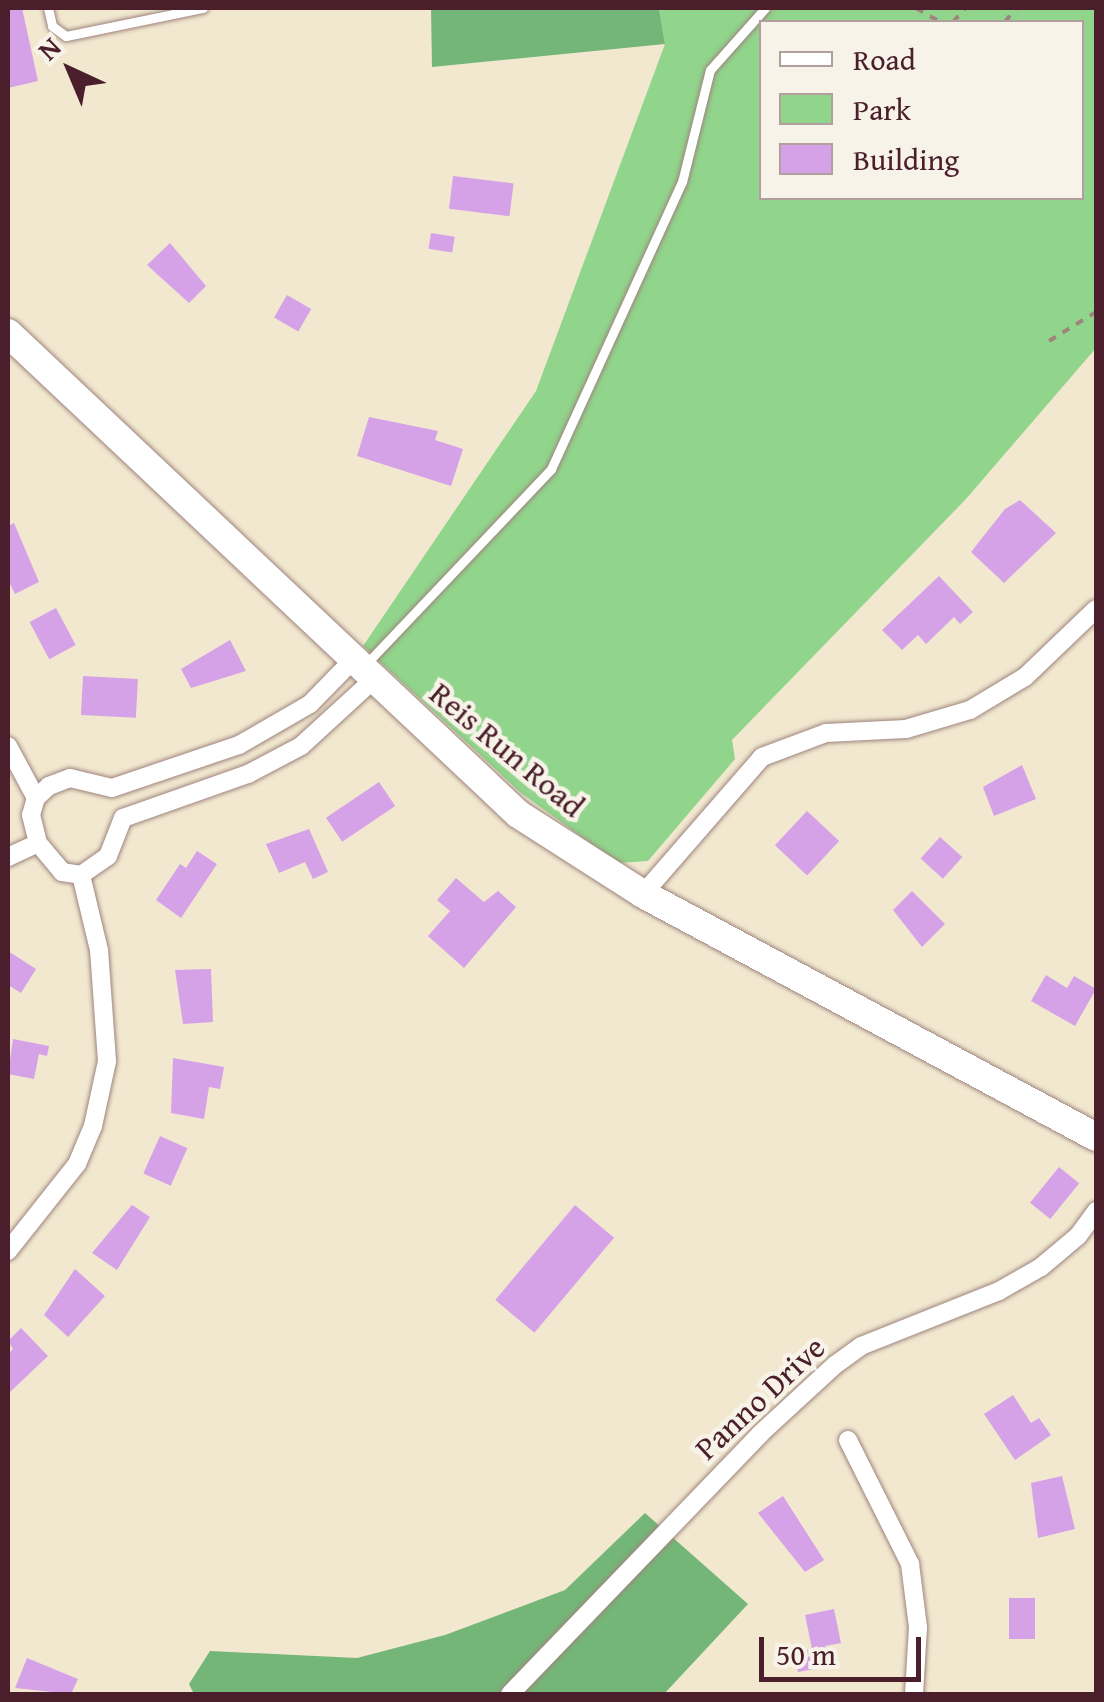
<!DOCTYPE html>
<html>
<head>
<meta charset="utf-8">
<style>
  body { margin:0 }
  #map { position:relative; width:1104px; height:1702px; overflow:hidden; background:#f2e8d0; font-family:"Gentium Book Plus",serif }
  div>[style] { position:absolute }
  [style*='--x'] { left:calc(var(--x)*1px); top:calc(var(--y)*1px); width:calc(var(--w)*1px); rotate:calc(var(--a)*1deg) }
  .green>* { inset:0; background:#91d48c }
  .forest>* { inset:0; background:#74b678 }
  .building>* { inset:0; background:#d5a2e7; transform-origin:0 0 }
  .path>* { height:4px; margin-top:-2px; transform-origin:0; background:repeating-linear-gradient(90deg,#9e847e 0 8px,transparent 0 16px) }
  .roads { filter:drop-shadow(0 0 2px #9e847e) drop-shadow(0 0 2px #9e847e) }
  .lane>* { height:9px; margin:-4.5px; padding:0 4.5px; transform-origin:4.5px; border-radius:4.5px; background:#fff }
  .street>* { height:18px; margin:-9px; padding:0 9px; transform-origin:9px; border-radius:9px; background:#fff }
  .primary>* { height:28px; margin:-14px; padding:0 14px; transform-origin:14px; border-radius:14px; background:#fff }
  span { translate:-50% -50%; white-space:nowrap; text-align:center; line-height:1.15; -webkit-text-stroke:9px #f7f3e8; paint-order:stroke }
  .street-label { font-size:32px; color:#4a1f2b }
  .frame { position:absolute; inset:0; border:10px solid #4a1f2b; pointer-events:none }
  .legend { position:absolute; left:759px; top:20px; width:325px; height:180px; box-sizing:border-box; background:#f7f3e8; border:2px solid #b29e9c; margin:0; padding:12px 18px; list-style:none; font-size:30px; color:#4a1f2b }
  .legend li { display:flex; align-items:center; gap:20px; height:50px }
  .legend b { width:50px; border:2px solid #b29e9c }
  .north { position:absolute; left:20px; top:20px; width:100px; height:100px; -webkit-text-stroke:8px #f7f3e8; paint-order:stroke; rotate:316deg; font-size:28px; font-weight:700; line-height:40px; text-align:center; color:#4a1f2b }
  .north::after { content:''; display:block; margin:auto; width:35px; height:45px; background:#4a1f2b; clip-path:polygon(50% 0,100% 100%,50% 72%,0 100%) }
  .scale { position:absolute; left:759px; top:1637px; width:162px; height:45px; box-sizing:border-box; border:5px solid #4a1f2b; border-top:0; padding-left:12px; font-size:30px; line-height:35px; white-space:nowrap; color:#4a1f2b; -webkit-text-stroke:8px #f7f3e8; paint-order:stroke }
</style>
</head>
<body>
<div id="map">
  <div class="green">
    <i style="clip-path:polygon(evenodd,659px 8px,1096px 8px,1096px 348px,966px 499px,732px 740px,735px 759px,648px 861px,618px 863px,521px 793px,363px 646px,536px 391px,665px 44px,659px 8px,762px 22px,1082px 22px,1082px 198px,762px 198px,762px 22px)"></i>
  </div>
  <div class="forest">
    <i style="clip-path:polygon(431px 8px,659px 8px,665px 44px,432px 67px)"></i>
    <i style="clip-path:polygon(645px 1513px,748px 1604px,664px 1694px,194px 1694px,189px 1684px,210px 1651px,357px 1658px,445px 1635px,565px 1590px)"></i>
  </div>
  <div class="building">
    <i style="clip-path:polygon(8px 8px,22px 8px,38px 81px,8px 88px)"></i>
    <i style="left:453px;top:176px;width:61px;height:33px;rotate:7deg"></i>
    <i style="left:431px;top:233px;width:24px;height:16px;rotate:9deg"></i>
    <i style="clip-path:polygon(170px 243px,206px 286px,189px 303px,147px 265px)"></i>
    <i style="left:287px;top:295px;width:28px;height:26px;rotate:30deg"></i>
    <i style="clip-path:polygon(369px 417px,438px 431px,435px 440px,463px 449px,451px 486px,357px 456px)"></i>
    <i style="clip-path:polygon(1020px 500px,1056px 533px,1004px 583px,971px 552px,1005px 509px)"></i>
    <i style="clip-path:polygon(14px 523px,39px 582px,15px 594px,8px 580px,8px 526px)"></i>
    <i style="clip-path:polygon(939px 576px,973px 612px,960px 624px,954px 617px,926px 644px,918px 635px,902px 650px,882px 630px)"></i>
    <i style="left:56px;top:608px;width:42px;height:30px;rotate:62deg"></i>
    <i style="clip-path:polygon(230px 640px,246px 671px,191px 688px,181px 669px)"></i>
    <i style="left:83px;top:676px;width:55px;height:39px;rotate:3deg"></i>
    <i style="clip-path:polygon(1022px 765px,1036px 799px,994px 816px,983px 787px)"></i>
    <i style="left:379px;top:782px;width:29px;height:64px;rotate:56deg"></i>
    <i style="left:807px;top:811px;width:44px;height:47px;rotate:43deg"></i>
    <i style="clip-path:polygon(309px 829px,328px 872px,313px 879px,305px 862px,279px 873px,266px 844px)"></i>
    <i style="left:940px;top:837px;width:30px;height:29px;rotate:42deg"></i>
    <i style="clip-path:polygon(197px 851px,217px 864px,181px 918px,156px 900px,180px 864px,186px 868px)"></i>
    <i style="clip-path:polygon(456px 878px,484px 902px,498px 891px,516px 907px,464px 968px,428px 936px,450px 911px,437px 900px)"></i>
    <i style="clip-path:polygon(912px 891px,945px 924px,922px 947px,893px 910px)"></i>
    <i style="clip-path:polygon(8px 951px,36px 969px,21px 993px,8px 985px)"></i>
    <i style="clip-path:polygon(211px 969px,213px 1022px,183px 1024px,175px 970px)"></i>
    <i style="clip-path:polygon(1046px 975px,1067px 988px,1074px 976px,1096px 989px,1075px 1026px,1031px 1001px)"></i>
    <i style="clip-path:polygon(13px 1039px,49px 1046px,47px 1056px,39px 1054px,34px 1079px,8px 1074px)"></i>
    <i style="clip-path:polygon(173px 1058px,224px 1067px,220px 1089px,209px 1087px,204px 1119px,171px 1113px)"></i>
    <i style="left:160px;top:1136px;width:30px;height:41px;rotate:24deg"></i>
    <i style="left:1059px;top:1167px;width:26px;height:46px;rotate:39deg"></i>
    <i style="clip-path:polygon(132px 1205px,150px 1217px,117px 1270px,92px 1253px)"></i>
    <i style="left:575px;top:1205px;width:51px;height:124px;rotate:40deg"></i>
    <i style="clip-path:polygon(75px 1269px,105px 1296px,68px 1337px,44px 1315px)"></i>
    <i style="clip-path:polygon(21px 1328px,48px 1356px,10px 1392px,8px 1354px,13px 1349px,8px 1341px)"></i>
    <i style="clip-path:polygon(1013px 1395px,1031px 1423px,1039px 1418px,1051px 1435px,1015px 1460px,984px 1414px)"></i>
    <i style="clip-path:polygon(1062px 1476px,1075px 1529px,1038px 1538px,1031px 1483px)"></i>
    <i style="clip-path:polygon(783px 1496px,824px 1560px,805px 1572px,758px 1513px)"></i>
    <i style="left:1009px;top:1598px;width:26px;height:41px"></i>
    <i style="clip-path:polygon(834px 1609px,841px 1643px,825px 1646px,829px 1666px,798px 1672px,794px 1652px,812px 1649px,805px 1615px)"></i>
    <i style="clip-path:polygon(27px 1658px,78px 1679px,71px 1694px,15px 1688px)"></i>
  </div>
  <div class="path">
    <i style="--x:916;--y:8;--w:28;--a:30"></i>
    <i style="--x:953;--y:22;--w:18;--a:-49"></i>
    <i style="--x:1005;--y:22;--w:18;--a:-52"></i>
    <i style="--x:1049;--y:341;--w:55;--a:-31.7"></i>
  </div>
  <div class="roads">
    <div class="lane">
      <i style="--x:48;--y:8;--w:18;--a:77"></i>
      <i style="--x:52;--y:26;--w:17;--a:36"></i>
      <i style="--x:66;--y:36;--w:140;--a:-11.6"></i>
      <i style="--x:367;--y:663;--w:267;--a:-46.5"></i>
      <i style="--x:551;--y:469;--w:315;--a:-65.5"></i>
      <i style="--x:682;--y:182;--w:115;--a:-76"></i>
      <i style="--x:710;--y:70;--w:83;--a:-48.4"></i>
    </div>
    <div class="street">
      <i style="--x:8;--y:746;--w:59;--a:61.7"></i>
      <i style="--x:38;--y:843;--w:38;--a:50"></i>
      <i style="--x:62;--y:872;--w:19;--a:9"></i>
      <i style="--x:81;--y:875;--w:33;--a:-35"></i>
      <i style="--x:108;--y:856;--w:41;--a:-68.5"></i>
      <i style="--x:123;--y:818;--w:133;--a:-19.4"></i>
      <i style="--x:248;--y:774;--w:60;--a:-27.8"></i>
      <i style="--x:301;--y:746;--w:98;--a:-42.5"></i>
      <i style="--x:8;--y:857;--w:33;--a:-25"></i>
      <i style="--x:38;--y:843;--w:29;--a:-104"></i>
      <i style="--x:31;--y:815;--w:18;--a:-74"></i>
      <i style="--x:36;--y:798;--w:18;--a:-43"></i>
      <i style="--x:49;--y:786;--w:22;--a:-21"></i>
      <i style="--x:70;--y:778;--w:43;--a:13.4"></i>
      <i style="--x:112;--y:788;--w:134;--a:-18.7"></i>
      <i style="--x:239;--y:745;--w:82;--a:-30"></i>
      <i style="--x:310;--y:704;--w:62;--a:-45.7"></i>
      <i style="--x:643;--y:894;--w:181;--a:-49"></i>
      <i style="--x:762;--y:757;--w:68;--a:-20.6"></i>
      <i style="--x:826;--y:733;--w:80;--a:-2.9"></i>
      <i style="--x:906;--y:729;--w:67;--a:-16.5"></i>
      <i style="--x:970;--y:710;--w:64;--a:-31"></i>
      <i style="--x:1025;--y:677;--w:98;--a:-43.8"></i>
      <i style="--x:8;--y:1251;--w:111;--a:-51.6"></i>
      <i style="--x:77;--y:1164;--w:41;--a:-67.2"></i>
      <i style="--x:93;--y:1126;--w:66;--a:-77.8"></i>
      <i style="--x:107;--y:1061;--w:111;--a:-94.1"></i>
      <i style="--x:99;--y:950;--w:77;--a:-103.5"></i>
      <i style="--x:848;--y:1440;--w:139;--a:63.4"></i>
      <i style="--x:910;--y:1564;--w:64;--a:82.8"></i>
      <i style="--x:918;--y:1627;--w:67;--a:93.4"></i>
      <i style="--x:510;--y:1694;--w:361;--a:-46.1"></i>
      <i style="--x:760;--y:1434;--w:102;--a:-42.6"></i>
      <i style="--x:835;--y:1365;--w:32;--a:-36"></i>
      <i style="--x:861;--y:1346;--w:149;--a:-21.7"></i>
      <i style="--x:999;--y:1291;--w:48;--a:-29.7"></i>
      <i style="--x:1041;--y:1267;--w:48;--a:-40"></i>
      <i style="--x:1078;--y:1236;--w:31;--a:-54"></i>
    </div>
    <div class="primary">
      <i style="--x:8;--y:333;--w:701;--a:43.32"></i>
      <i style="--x:518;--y:814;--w:148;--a:32.6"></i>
      <i style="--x:643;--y:894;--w:514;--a:28.21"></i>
    </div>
  </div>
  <div class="street-label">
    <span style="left:507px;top:750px;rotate:40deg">Reis Run Road</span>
    <span style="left:760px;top:1398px;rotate:-43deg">Panno Drive</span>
  </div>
  <div class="frame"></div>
  <ul class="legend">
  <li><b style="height:12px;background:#fff"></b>Road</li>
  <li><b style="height:28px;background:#91d48c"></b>Park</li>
  <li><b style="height:28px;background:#d5a2e7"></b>Building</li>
  </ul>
  <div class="north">N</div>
  <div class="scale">50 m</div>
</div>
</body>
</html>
